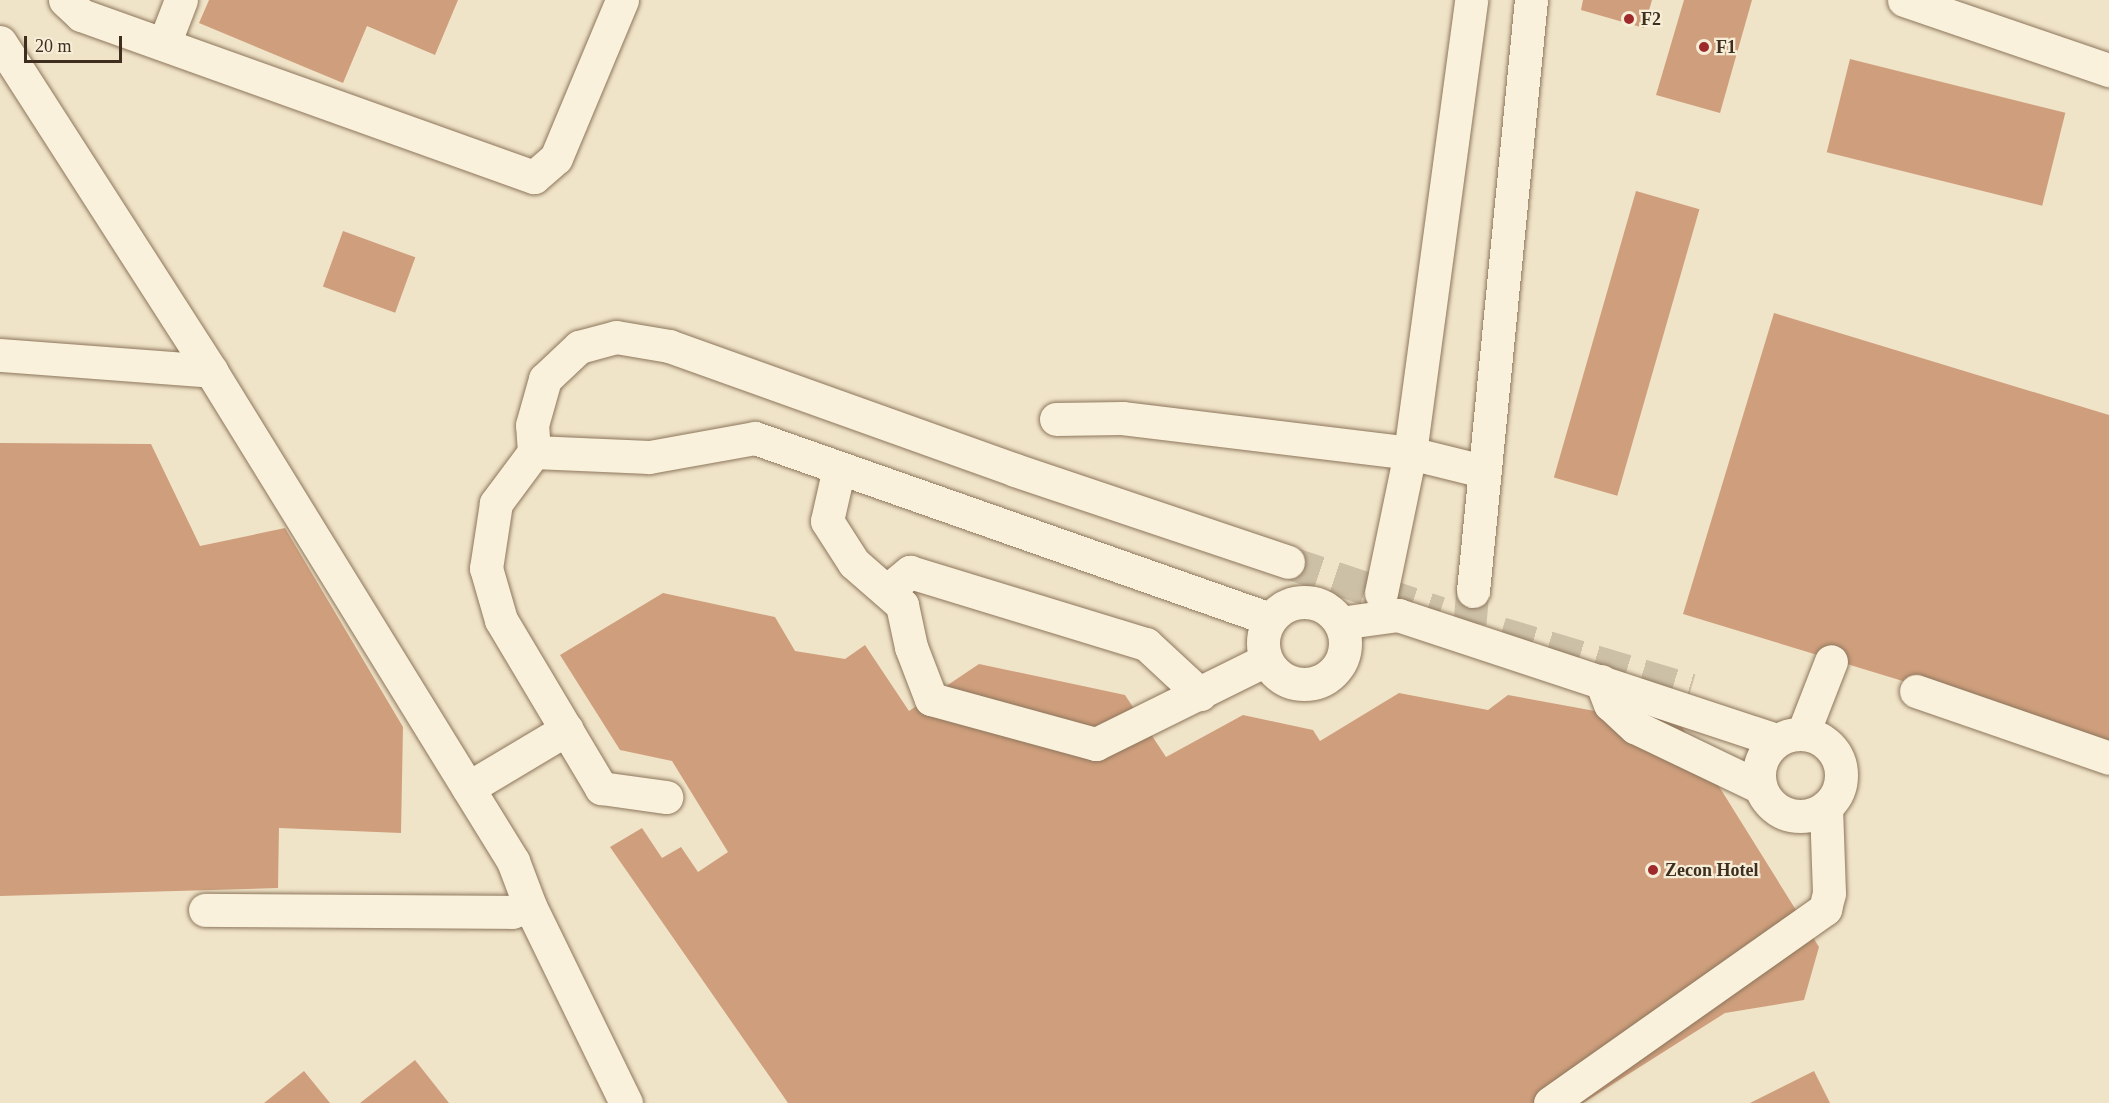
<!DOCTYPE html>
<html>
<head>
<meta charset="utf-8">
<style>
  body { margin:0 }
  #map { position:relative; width:2109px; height:1103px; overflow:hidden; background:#f0e4c8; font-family:"Times New Roman",serif }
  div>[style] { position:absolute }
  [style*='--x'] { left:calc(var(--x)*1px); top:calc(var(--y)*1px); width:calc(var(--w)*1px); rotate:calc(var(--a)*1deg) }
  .building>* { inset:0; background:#cf9f7d; transform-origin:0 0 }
  .minor-tunnel>* { height:33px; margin-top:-16.5px; transform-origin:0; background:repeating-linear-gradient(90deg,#ccc0a6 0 33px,transparent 0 49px) }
  .roads { filter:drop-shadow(0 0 2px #8d765c) drop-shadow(0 0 2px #8d765c) }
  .minor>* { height:33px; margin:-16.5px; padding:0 16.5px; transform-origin:16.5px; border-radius:16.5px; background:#faf1dc }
  .minor>.ring { margin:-16.5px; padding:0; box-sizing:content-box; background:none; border:33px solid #faf1dc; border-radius:50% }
  .dots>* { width:16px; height:16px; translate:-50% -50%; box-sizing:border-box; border:3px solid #f7eed8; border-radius:50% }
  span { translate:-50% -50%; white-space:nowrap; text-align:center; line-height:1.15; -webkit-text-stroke:4.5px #f7eed8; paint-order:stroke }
  .poi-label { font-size:18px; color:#3d2e20; font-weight:700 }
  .left { translate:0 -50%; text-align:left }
  .scale { position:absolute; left:24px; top:36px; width:98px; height:27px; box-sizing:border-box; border:3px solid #3d2e20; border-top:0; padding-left:8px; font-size:18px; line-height:21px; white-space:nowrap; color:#3d2e20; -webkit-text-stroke:4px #f7eed8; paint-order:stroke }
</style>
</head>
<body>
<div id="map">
  <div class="building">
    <i style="clip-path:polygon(209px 0,458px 0,435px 55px,367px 26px,343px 83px,199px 23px)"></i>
    <i style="clip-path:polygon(1583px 0,1652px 0,1644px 28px,1581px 10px)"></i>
    <i style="clip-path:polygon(1684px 0,1752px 0,1720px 113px,1656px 95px)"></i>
    <i style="left:1850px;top:59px;width:222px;height:96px;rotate:14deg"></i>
    <i style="left:1636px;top:191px;width:66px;height:298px;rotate:16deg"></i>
    <i style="left:343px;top:231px;width:77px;height:59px;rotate:20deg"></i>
    <i style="clip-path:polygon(1774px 313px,2109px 415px,2109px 744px,1683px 614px)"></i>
    <i style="clip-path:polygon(0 443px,151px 444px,200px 546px,285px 528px,403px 727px,401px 833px,279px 828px,278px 888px,0 896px)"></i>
    <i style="clip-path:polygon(663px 593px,775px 617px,795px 651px,845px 659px,865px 645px,909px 711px,979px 664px,1125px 695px,1166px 757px,1243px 715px,1313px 730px,1320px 741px,1399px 693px,1488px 710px,1508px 695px,1682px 727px,1819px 947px,1804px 1000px,1725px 1013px,1583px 1103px,788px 1103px,610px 847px,642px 828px,662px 858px,681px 847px,698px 872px,728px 852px,672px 761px,620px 750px,560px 655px)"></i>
    <i style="clip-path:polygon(415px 1060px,449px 1103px,360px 1103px)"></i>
    <i style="clip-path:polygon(304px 1071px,330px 1103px,264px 1103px)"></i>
    <i style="clip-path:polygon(1814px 1071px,1830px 1103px,1750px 1103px)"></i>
  </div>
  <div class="minor-tunnel">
    <i style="--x:1288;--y:562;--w:160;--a:18.5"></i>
    <i style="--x:1470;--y:623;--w:32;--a:-85"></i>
    <i style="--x:1501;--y:633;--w:198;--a:16.7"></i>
  </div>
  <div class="roads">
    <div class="minor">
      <i style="--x:65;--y:0;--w:22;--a:43"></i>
      <i style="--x:81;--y:15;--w:481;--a:19.7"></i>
      <i style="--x:534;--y:177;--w:29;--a:-41"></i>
      <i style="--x:556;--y:158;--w:171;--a:-67.3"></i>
      <i style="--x:1904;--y:0;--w:217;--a:18.9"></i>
      <i style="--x:0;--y:42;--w:391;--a:57.3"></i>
      <i style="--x:211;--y:371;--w:576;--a:58.35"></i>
      <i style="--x:513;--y:861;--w:48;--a:69.3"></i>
      <i style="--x:530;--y:906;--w:19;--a:162"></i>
      <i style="--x:512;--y:912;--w:307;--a:-179.6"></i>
      <i style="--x:164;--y:44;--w:47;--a:-68.9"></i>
      <i style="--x:0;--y:355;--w:212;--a:4.3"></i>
      <i style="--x:1056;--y:419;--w:66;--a:-0.9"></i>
      <i style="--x:1122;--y:418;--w:290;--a:6.9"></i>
      <i style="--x:1410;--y:453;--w:75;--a:13.9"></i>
      <i style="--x:534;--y:452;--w:64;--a:126.7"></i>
      <i style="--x:496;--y:503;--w:66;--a:98.7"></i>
      <i style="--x:486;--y:568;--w:54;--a:73.9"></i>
      <i style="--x:501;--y:620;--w:196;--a:59.2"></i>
      <i style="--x:601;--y:788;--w:66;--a:7.9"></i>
      <i style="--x:839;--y:468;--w:54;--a:102.8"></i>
      <i style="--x:827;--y:521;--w:50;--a:57.3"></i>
      <i style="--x:854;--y:563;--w:64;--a:41.2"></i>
      <i style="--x:902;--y:605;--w:43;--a:77.9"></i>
      <i style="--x:911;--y:647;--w:56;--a:69"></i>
      <i style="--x:931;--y:699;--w:171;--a:15.3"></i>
      <i style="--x:1096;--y:744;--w:190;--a:-26.3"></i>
      <i style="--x:887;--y:591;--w:30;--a:-40"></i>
      <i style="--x:910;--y:572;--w:247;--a:17"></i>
      <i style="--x:1146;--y:644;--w:74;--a:42.8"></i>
      <i style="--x:1473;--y:591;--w:594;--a:-84.4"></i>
      <i style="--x:1381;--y:593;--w:143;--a:-78.3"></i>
      <i style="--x:1410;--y:453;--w:457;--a:-82.3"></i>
      <i class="ring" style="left:1263px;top:602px;width:49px;height:49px"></i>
      <i style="--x:1270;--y:619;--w:546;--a:-160.64"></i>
      <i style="--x:755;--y:438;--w:108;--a:169.8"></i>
      <i style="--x:649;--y:457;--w:115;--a:-177.5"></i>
      <i style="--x:534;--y:452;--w:27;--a:-94"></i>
      <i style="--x:532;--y:425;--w:48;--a:-74.2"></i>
      <i style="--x:545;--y:379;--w:47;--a:-43.3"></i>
      <i style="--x:579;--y:347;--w:38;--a:-15"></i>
      <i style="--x:616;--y:337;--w:54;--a:9.6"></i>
      <i style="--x:669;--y:346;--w:368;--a:19.7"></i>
      <i style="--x:1015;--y:470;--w:288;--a:18.6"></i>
      <i style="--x:1340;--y:623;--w:59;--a:-7.9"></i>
      <i style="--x:1398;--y:615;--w:399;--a:18.3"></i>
      <i style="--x:1601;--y:681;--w:25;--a:69"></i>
      <i style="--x:1610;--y:704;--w:34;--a:43"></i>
      <i style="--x:1635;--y:727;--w:139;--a:25.6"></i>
      <i style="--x:1916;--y:691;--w:204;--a:19.1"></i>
      <i style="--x:1803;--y:733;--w:77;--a:-68.7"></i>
      <i class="ring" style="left:1759px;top:734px;width:49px;height:49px"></i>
      <i style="--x:468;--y:788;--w:115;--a:-30.8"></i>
      <i style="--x:530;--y:906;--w:219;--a:64"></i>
      <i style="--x:1550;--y:1103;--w:337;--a:-35.2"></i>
      <i style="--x:1825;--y:909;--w:16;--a:-76"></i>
      <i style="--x:1829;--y:893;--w:86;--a:-92"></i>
    </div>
  </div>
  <div class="dots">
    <i style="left:1629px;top:19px;background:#9e2a2b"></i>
    <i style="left:1704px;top:47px;background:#9e2a2b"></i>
    <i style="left:1653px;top:870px;background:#9e2a2b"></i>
  </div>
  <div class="poi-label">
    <span class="left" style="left:1641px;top:19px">F2</span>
    <span class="left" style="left:1716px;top:47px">F1</span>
    <span class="left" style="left:1665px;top:870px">Zecon Hotel</span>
  </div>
  <div class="scale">20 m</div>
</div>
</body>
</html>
